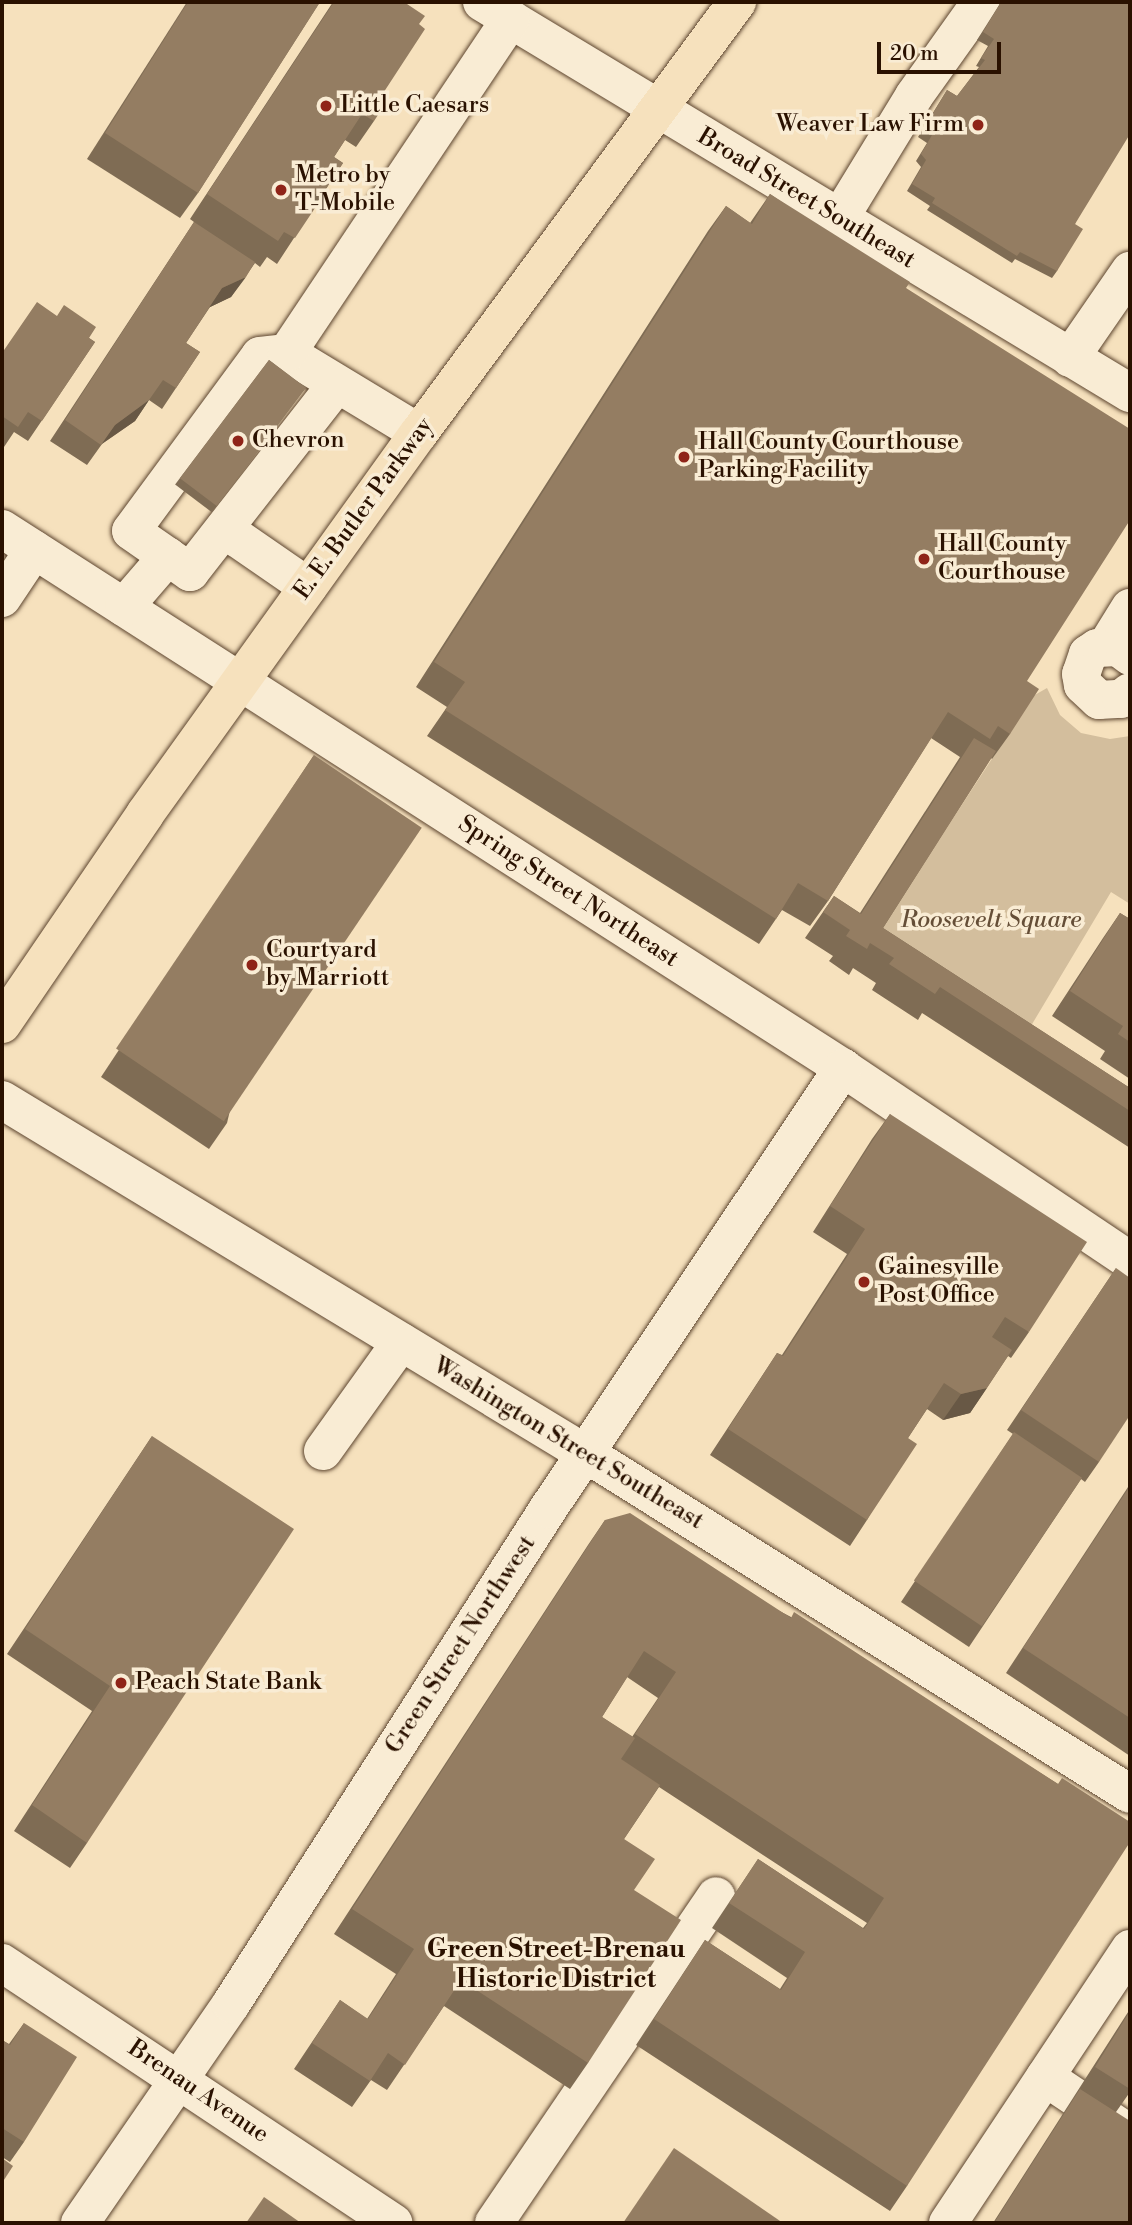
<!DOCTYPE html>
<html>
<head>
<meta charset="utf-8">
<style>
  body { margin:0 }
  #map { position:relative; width:1132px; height:2225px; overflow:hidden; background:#f6e1bd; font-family:"Libre Bodoni",serif }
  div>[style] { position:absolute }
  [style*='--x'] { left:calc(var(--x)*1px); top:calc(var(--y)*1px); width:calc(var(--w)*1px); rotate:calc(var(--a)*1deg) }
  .green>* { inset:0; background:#d3be9d }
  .roads { filter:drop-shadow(0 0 2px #5d452f) drop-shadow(0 0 2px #5d452f) }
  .minor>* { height:38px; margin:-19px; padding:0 19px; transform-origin:19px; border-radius:19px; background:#f9ecd4 }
  .highway>* { height:38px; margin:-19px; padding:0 19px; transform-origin:19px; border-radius:19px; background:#f6e1bd }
  .wall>* { inset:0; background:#7f6c54; transform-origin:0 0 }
  .shaded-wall>* { inset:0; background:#685845 }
  .building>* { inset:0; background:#947d62; transform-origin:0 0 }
  .dots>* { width:19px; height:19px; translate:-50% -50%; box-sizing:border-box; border:4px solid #f9ecd4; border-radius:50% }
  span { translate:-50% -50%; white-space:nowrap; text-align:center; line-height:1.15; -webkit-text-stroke:7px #f9ecd4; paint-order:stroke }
  .poi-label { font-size:24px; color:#2a1100 }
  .left { translate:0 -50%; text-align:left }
  .right { translate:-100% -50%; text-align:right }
  .street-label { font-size:24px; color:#2a1100 }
  .park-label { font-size:24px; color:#654e37; font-style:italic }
  .neighbourhood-label { font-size:26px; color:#2a1100; font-weight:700 }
  .frame { position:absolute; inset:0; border:4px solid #2a1100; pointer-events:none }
  .scale { position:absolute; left:877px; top:42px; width:124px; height:32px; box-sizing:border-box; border:4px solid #2a1100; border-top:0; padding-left:9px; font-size:21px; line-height:24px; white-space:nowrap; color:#2a1100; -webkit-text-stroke:5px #f9ecd4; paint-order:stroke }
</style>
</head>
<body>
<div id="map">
  <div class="green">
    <i style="clip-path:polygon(1047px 688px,1060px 715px,1081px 733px,1110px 739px,1130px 736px,1130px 904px,1111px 892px,1016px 1051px,865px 953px,1033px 696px)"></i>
  </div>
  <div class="roads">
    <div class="minor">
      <i style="--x:482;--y:2;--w:757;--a:31.11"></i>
      <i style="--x:839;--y:219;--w:144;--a:-58.6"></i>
      <i style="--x:914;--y:96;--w:115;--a:-54.5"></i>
      <i style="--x:287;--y:353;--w:27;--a:174"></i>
      <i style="--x:260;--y:356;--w:217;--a:126.4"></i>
      <i style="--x:131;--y:531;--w:72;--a:34.8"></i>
      <i style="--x:190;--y:572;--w:237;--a:-52"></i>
      <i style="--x:1070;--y:358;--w:106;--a:-55.4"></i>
      <i style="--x:419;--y:433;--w:154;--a:-148.8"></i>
      <i style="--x:287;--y:353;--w:402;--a:-56.2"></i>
      <i style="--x:2;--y:529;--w:999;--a:32.66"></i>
      <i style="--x:843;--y:1068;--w:346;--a:33.9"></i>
      <i style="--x:224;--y:529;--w:102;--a:34.6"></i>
      <i style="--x:2;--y:598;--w:58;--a:-56.3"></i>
      <i style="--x:124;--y:607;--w:67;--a:-49.2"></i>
      <i style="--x:1107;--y:645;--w:44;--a:-58.1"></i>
      <i style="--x:1130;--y:656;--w:15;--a:-143"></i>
      <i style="--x:1118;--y:647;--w:21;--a:177"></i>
      <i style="--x:1097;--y:648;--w:11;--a:146"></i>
      <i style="--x:1088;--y:654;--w:21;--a:109"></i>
      <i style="--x:1081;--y:674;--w:11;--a:80"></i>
      <i style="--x:1083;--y:685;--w:22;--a:43"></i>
      <i style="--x:1099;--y:700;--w:22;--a:-3"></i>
      <i style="--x:1121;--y:699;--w:11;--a:-38"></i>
      <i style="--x:2;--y:1100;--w:685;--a:31.21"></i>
      <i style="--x:588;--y:1455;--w:639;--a:32.02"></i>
      <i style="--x:323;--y:1451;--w:134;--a:-54.4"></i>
      <i style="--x:2;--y:1963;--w:470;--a:33.6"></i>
      <i style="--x:1045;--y:2077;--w:102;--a:33.8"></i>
      <i style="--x:80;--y:2223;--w:266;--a:-55.4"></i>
      <i style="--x:231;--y:2004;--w:588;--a:-57.36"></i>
      <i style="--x:548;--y:1509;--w:531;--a:-56.22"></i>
      <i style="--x:494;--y:2223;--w:395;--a:-55.8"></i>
      <i style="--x:948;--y:2223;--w:329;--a:-56.4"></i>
    </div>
    <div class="highway">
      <i style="--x:2;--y:1024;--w:254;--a:-55.7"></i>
      <i style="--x:145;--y:814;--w:469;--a:-54.3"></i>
      <i style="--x:419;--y:433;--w:536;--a:-53.58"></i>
    </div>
  </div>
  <div class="wall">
    <i style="clip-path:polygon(187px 2px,320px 2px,198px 193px,180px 218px,87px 159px)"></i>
    <i style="clip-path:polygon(333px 2px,404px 2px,419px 24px,378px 101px,374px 121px,356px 147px,345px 140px,334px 157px,343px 163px,277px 264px,267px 257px,260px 267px,255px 263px,231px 297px,210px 307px,186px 343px,200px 352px,162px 409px,149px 400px,135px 421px,102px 444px,87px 465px,50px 441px,194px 222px,190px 219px)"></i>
    <i style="clip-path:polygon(1001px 2px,1130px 2px,1075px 224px,1057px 271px,1052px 278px,1015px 259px,1012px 263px,927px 210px,930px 206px,907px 191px,921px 167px,916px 161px,927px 143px,918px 137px,947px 90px,957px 96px,979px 67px,976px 66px,988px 46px,977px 40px)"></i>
    <i style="clip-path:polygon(770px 194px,906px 288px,1027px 681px,1010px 734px,992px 759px,991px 758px,883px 928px,1130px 1088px,1130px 1148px,922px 1013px,918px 1020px,872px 990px,876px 983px,853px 968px,849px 975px,829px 961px,833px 956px,805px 938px,834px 896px,860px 913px,960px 757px,931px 738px,828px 901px,810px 926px,782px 910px,759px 944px,427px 736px,447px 707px,416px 687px,708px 231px,726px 206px,750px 223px)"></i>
    <i style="clip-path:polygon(89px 338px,95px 342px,28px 441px,14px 432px,4px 447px,2px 446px,2px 352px)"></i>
    <i style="left:269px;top:360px;width:46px;height:156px;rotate:37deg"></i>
    <i style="clip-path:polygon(314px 755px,227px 1123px,209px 1149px,101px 1077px)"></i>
    <i style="clip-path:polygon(1120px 913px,1130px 919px,1130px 1079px,1100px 1059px,1105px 1051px,1052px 1016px,1103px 938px)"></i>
    <i style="clip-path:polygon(890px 1114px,1029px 1332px,1011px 1358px,1008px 1356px,970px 1413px,943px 1420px,927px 1409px,908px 1438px,867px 1520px,850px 1546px,710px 1455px,777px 1353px,782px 1355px,847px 1254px,813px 1232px,872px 1139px)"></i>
    <i style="clip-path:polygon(1116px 1268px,1099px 1462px,1085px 1482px,1081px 1479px,969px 1647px,901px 1602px,1013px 1434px,1007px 1430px)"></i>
    <i style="clip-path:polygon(152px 1436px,87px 1843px,70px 1868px,14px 1831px,92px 1711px,7px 1654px)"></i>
    <i style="clip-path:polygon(1130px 1484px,1130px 1756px,1006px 1673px)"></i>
    <i style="clip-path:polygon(evenodd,605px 1520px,791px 1617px,1058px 1784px,907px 2186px,890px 2211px,636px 2045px,705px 1940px,780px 1989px,787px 1978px,712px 1928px,758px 1859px,863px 1928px,867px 1923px,659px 1787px,624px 1839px,634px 1890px,588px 2063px,570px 2089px,444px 2006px,387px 2090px,371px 2080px,352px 2107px,294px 2069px,340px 2000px,367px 2019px,396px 1974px,334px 1934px,588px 1545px,605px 1520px,627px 1677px,658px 1698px,632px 1737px,602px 1717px,627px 1677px)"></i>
    <i style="clip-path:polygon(1130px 2009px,1130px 2092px,1116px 2112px,1130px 2223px,993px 2223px)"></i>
    <i style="clip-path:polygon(24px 2023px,24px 2142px,10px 2162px,2px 2157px,2px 2040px,9px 2044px)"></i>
  </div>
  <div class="shaded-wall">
    <i style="clip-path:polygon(246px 277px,231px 297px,208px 308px,222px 288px)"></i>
    <i style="clip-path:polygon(149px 400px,135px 421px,100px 445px,115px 425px)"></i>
    <i style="clip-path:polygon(987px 1388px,970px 1413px,943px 1420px,961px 1394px)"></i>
  </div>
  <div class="building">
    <i style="clip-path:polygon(188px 2px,320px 2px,198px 193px,105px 133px)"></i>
    <i style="clip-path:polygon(334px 2px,404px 2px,425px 16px,419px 24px,425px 29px,378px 101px,384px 106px,374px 121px,362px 114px,334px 157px,343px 163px,320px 197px,311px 191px,307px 198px,317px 205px,295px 238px,284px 232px,278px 241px,207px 194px)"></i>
    <i style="clip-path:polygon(1001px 2px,1130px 2px,1130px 134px,1075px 224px,1083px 229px,1057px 271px,1020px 252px,1017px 256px,932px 203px,935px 198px,912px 184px,926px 160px,921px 154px,932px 135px,923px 130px,947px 90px,957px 96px,985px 60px,981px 58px,994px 39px,983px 32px)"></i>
    <i style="clip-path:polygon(770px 194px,910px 282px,906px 288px,1130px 429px,1130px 520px,1027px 681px,1039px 689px,1010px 734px,998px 726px,990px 739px,948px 712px,828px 901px,798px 883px,776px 919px,445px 710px,465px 682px,434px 662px,726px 206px,752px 224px)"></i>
    <i style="clip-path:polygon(194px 222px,255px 262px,246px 277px,222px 288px,186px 343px,200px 352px,176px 388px,163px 380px,149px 400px,115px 425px,101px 445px,65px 420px)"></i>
    <i style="clip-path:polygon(37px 302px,57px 316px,64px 305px,96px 327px,89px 338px,95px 342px,42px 421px,28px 412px,18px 427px,2px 416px,2px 353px)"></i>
    <i style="left:269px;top:360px;width:46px;height:148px;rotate:37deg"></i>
    <i style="clip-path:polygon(974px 738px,996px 751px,883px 928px,1130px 1088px,1130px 1111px,940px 987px,935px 994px,889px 964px,894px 958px,870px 943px,867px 949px,846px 936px,850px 930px,823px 912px,834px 896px,861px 914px)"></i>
    <i style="left:314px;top:755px;width:130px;height:354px;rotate:34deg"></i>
    <i style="clip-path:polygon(1120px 913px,1130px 919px,1130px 1042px,1118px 1034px,1123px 1026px,1070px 991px)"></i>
    <i style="clip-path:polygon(890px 1114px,1087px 1242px,1029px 1332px,1005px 1317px,992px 1337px,1012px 1350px,987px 1388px,961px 1394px,944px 1383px,908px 1438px,917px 1444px,867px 1520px,728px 1429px,777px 1353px,783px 1356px,865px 1229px,830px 1206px)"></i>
    <i style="clip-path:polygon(1116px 1268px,1130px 1278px,1130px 1415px,1099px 1462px,1021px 1410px)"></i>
    <i style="left:1014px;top:1432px;width:82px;height:179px;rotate:34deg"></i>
    <i style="clip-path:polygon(152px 1436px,294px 1529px,87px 1843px,32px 1805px,110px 1686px,25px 1629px)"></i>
    <i style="clip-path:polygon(1130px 1486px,1130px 1718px,1023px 1648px)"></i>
    <i style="clip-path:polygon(630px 1513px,791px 1618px,794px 1612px,1058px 1784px,1062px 1778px,1130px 1822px,1130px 1842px,907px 2186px,654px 2019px,705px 1940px,781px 1990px,805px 1952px,729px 1903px,758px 1859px,864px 1929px,884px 1898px,635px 1734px,676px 1672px,644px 1651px,602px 1717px,635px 1738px,621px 1759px,660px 1785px,624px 1839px,655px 1859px,634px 1890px,681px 1920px,588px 2063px,461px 1980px,405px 2065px,388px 2053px,370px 2081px,312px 2043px,340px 2000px,368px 2019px,414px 1949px,352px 1909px,605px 1520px)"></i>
    <i style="clip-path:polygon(1130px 2011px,1130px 2089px,1095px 2067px)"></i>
    <i style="clip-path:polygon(24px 2023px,77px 2057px,24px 2142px,2px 2128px,2px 2040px,10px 2045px)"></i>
    <i style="clip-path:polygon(1080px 2089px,1130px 2121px,1130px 2223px,994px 2223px)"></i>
    <i style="clip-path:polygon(674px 2148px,783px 2223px,623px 2223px)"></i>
    <i style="clip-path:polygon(2px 2158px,13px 2166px,2px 2183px)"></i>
    <i style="clip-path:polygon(264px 2197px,301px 2223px,246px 2223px)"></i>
  </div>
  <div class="dots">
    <i style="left:326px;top:106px;background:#8f2418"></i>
    <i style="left:978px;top:125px;background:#8f2418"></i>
    <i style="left:281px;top:190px;background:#8f2418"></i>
    <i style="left:238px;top:441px;background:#8f2418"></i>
    <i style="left:684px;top:457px;background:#8f2418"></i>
    <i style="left:924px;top:559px;background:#8f2418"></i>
    <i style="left:252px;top:965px;background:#8f2418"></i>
    <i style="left:864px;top:1282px;background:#8f2418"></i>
    <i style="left:121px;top:1683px;background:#8f2418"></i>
  </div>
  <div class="poi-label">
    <span class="left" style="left:340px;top:106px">Little Caesars</span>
    <span class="right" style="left:964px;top:125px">Weaver Law Firm</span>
    <span class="left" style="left:295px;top:190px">Metro by<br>T-Mobile</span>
    <span class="left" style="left:252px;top:441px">Chevron</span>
    <span class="left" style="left:698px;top:457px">Hall County Courthouse<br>Parking Facility</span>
    <span class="left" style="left:938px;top:559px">Hall County<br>Courthouse</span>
    <span class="left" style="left:266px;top:965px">Courtyard<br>by Marriott</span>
    <span class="left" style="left:878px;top:1282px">Gainesville<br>Post Office</span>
    <span class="left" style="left:135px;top:1683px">Peach State Bank</span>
  </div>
  <div class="street-label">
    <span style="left:806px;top:199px;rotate:31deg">Broad Street Southeast</span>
    <span style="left:364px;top:509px;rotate:-54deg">E. E. Butler Parkway</span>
    <span style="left:568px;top:892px;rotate:33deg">Spring Street Northeast</span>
    <span style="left:568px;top:1444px;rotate:31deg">Washington Street Southeast</span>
    <span style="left:461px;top:1645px;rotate:-57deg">Green Street Northwest</span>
    <span style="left:198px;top:2092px;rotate:34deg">Brenau Avenue</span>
  </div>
  <div class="park-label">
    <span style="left:991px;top:921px">Roosevelt Square</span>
  </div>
  <div class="neighbourhood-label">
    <span style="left:556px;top:1965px">Green Street-Brenau<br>Historic District</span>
  </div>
  <div class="frame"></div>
  <div class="scale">20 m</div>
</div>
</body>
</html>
